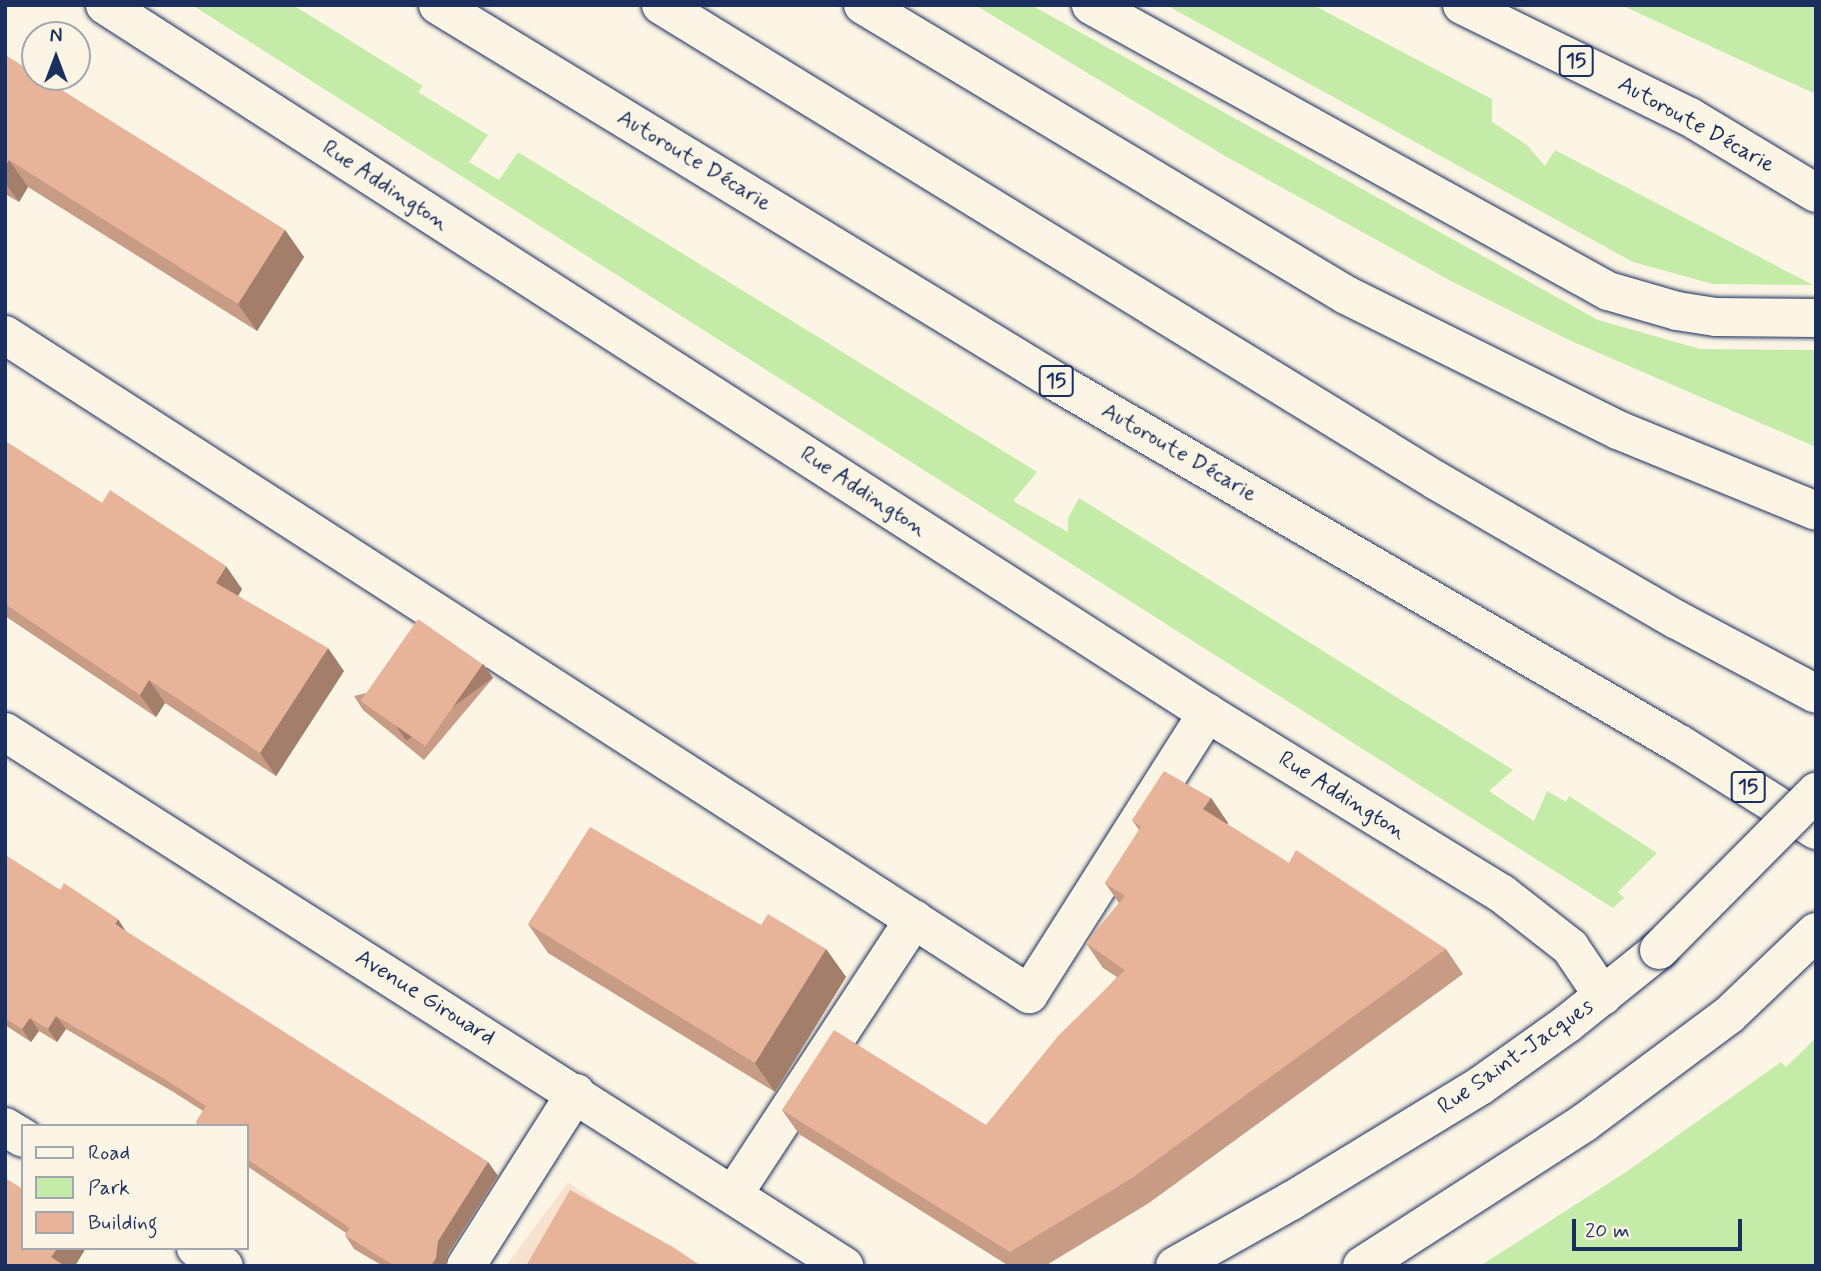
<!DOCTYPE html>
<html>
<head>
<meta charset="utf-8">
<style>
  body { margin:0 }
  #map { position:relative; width:1821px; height:1271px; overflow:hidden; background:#fcf5e5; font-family:Mynerve,sans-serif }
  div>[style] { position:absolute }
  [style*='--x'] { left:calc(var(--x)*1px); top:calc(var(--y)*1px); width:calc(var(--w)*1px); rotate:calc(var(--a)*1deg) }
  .built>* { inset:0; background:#f6e2ce }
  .green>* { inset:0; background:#c4eca8 }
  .roads { filter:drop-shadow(0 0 2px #1b2f5e) drop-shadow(0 0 2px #1b2f5e) }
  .minor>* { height:38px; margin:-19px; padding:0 19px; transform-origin:19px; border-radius:19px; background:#fcf5e5 }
  .major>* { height:38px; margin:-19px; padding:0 19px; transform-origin:19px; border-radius:19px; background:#fcf5e5 }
  .highway>* { height:38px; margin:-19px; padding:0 19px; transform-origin:19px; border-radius:19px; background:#fcf5e5 }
  .bridges { filter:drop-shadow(0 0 2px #1b2f5e) drop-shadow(0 0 2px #1b2f5e) }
  .major-bridge>* { height:38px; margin:-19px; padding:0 19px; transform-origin:19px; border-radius:19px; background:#fcf5e5 }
  .wall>* { inset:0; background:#c79b84 }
  .shaded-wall>* { inset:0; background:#a27e6b; transform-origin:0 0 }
  .building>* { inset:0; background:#e7b499; transform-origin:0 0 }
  span { translate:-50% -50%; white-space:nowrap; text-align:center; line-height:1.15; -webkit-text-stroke:5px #fcf5e5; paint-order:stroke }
  .shield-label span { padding:2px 5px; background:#fcf5e5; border:2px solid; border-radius:5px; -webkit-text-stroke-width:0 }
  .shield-label { font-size:21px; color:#1b2f5e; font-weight:700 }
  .street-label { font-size:23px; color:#1b2f5e }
  .frame { position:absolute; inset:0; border:7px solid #1b2f5e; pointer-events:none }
  .legend { position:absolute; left:21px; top:1124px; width:228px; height:126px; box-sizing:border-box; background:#fcf5e5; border:2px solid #a2a6af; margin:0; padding:9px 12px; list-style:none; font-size:21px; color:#1b2f5e }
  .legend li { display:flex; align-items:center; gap:14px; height:35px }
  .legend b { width:35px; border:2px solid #a2a6af }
  .north { position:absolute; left:21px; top:21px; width:70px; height:70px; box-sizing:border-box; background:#fcf5e5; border:2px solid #a2a6af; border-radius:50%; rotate:0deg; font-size:19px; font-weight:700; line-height:28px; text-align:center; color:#1b2f5e }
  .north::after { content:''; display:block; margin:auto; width:24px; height:32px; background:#1b2f5e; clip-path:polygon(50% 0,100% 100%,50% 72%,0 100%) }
  .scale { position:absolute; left:1572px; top:1219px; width:170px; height:32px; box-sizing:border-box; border:4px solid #1b2f5e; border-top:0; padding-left:9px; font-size:21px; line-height:24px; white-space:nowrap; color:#1b2f5e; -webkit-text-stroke:5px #fcf5e5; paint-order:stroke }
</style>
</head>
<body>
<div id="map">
  <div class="built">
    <i style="clip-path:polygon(568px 1182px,685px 1266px,506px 1266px)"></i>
  </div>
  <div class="green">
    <i style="clip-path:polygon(192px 5px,293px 5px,423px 86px,418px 92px,488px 135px,469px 162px,499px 180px,518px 152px,1037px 472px,1013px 501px,1068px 532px,1068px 518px,1079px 498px,1513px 770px,1489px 791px,1534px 821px,1547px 791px,1566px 802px,1569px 796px,1657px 853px,1618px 892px,1624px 898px,1613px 908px)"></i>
    <i style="clip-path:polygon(975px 5px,1031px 5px,1598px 320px,1700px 349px,1816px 350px,1816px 447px,1569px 340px,1449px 280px,1225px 156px)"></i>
    <i style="clip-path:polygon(1166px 5px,1313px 5px,1492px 99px,1492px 122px,1527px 145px,1545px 166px,1555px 150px,1813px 285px,1713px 284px,1633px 262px)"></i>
    <i style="clip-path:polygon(1621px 5px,1816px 5px,1816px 94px,1760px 69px)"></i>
    <i style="clip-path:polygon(1816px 1038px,1816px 1266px,1480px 1266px,1626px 1172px,1781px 1062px,1786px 1067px)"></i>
  </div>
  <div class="roads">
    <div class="minor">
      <i style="--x:105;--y:5;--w:1310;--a:32.72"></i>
      <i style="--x:1207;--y:713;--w:345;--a:31.5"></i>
      <i style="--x:1501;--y:893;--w:88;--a:38"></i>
      <i style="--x:1570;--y:947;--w:59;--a:56"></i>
      <i style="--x:5;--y:335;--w:1218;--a:32.76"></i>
      <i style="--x:1029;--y:994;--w:333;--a:-57.6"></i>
      <i style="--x:5;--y:1127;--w:21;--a:31"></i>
      <i style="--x:733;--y:1195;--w:330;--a:-56.7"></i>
      <i style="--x:196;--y:1248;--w:33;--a:33"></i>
      <i style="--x:466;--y:1266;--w:205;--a:-57.6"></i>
    </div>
    <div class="major">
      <i style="--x:5;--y:732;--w:995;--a:32.48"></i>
      <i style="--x:1175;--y:1266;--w:133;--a:-29.3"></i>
      <i style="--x:1291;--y:1201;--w:221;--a:-31.3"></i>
      <i style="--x:1480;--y:1086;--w:107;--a:-35.5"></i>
      <i style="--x:1567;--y:1024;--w:118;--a:-38.8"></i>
      <i style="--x:1362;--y:1266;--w:264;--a:-32.8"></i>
      <i style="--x:1584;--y:1123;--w:181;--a:-36.7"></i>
      <i style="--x:1729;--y:1015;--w:120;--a:-43.7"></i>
    </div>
    <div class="highway">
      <i style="--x:438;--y:5;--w:723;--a:31.36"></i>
      <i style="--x:1055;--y:381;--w:724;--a:30.18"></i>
      <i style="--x:1681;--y:745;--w:160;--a:32.2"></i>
      <i style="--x:661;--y:5;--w:910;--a:31.53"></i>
      <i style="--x:1437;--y:481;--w:277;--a:30.1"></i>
      <i style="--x:1677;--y:620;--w:157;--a:28"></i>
      <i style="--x:863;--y:5;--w:563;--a:30.98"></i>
      <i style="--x:1346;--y:295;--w:304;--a:26.4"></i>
      <i style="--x:1618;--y:430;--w:214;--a:22.2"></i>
      <i style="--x:1091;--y:5;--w:591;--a:28.95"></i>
      <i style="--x:1608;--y:291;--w:72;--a:16.2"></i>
      <i style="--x:1677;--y:311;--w:39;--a:9"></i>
      <i style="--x:1716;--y:317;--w:100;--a:0.6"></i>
      <i style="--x:1462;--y:5;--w:254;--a:26.2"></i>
      <i style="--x:1690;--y:117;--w:147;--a:31.1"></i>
    </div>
  </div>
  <div class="bridges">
    <div class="major-bridge">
      <i style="--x:1659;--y:950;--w:223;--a:-45.2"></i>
    </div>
  </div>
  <div class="wall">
    <i style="clip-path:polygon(5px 55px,285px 230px,304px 257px,257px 331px,28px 187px,19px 202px,5px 194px)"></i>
    <i style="clip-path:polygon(5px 441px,102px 503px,242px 589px,238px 596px,344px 671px,276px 776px,165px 703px,156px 717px,5px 616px)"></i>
    <i style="clip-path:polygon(483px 664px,493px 678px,424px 760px,363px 710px,354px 696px)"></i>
    <i style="clip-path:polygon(1211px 798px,1228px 823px,1227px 824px,1289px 863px,1446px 949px,1463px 974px,1149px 1203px,1045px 1266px,1009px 1266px,799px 1134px,782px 1110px,986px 1125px,1117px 977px,1103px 968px,1086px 943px,1119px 903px,1105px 883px,1139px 830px,1132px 820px)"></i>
    <i style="clip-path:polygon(5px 855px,488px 1162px,498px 1176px,448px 1254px,446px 1266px,383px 1266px,354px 1249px,345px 1235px,346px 1233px,247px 1166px,247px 1126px,199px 1126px,196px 1122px,203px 1111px,175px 1093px,66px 1029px,57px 1042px,39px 1031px,31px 1042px,5px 1025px)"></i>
    <i style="clip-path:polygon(528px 924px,761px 925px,826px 949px,846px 977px,775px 1092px,548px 953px)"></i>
  </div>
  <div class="shaded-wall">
    <i style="clip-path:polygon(9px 160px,28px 187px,19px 202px,5px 183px,5px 167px)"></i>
    <i style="clip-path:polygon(285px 230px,304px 257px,257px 331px,238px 304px)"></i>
    <i style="clip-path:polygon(226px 566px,242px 589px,232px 606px,216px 583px)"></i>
    <i style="clip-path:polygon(328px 648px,344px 671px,276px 776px,260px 753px)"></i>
    <i style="left:483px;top:664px;width:17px;height:107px;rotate:54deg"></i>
    <i style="clip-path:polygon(149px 680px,165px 703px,156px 717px,140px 695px)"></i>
    <i style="clip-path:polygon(1211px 798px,1228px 823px,1221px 833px,1203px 809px)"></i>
    <i style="clip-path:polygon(118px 919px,127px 933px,115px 924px)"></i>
    <i style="clip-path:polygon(826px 949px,846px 977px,775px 1092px,755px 1063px)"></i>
    <i style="clip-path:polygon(56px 1016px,66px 1029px,57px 1042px,48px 1029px)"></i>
    <i style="clip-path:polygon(30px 1018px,39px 1031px,31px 1042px,22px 1029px)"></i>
    <i style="clip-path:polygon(488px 1162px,498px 1176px,448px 1254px,446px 1266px,431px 1266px,438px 1241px)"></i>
    <i style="clip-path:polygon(57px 1248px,86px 1248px,75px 1266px,57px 1266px,51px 1257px)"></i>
  </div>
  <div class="building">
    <i style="clip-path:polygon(5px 55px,35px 74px,35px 77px,41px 77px,285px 230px,238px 304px,9px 160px,5px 167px)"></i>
    <i style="clip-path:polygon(5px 441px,102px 503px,110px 490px,226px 566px,216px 583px,328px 648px,260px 753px,149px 680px,140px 695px,5px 604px)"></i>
    <i style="left:418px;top:619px;width:79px;height:100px;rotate:35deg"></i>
    <i style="clip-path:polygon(1164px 771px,1211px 798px,1203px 809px,1289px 863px,1296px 850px,1446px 949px,1132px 1178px,1010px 1252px,782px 1110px,834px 1030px,986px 1125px,1058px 1036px,1125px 970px,1086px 943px,1125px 896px,1105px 883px,1141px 827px,1132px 820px)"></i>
    <i style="clip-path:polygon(590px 827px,761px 925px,768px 914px,826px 949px,755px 1063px,528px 924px)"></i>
    <i style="clip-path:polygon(5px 855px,60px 890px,64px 883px,118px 919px,115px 924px,488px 1162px,438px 1241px,436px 1258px,431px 1266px,395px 1266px,345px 1235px,350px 1228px,247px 1159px,247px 1126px,200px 1126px,196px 1122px,206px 1106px,166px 1080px,56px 1016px,48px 1029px,30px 1018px,22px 1029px,5px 1018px)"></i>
    <i style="clip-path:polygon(5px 1178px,23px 1189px,23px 1248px,57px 1248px,51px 1257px,65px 1266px,5px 1266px)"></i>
    <i style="clip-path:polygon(570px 1190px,673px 1247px,701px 1266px,526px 1266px)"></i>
  </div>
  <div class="shield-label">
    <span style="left:1576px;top:61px">15</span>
    <span style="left:1056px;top:381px">15</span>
    <span style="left:1748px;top:787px">15</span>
  </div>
  <div class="street-label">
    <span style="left:1696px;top:125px;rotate:29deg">Autoroute Décarie</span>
    <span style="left:694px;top:161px;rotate:31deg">Autoroute Décarie</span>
    <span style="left:385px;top:186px;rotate:33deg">Rue Addington</span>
    <span style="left:1179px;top:453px;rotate:30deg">Autoroute Décarie</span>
    <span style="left:863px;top:492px;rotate:33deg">Rue Addington</span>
    <span style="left:1342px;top:796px;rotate:32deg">Rue Addington</span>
    <span style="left:425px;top:998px;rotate:32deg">Avenue Girouard</span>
    <span style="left:1516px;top:1057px;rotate:-35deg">Rue Saint-Jacques</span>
  </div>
  <div class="frame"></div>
  <ul class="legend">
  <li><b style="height:9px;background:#fcf5e5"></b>Road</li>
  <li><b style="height:19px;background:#c4eca8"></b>Park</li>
  <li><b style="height:19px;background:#e7b499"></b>Building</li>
  </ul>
  <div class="north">N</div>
  <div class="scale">20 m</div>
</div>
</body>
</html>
